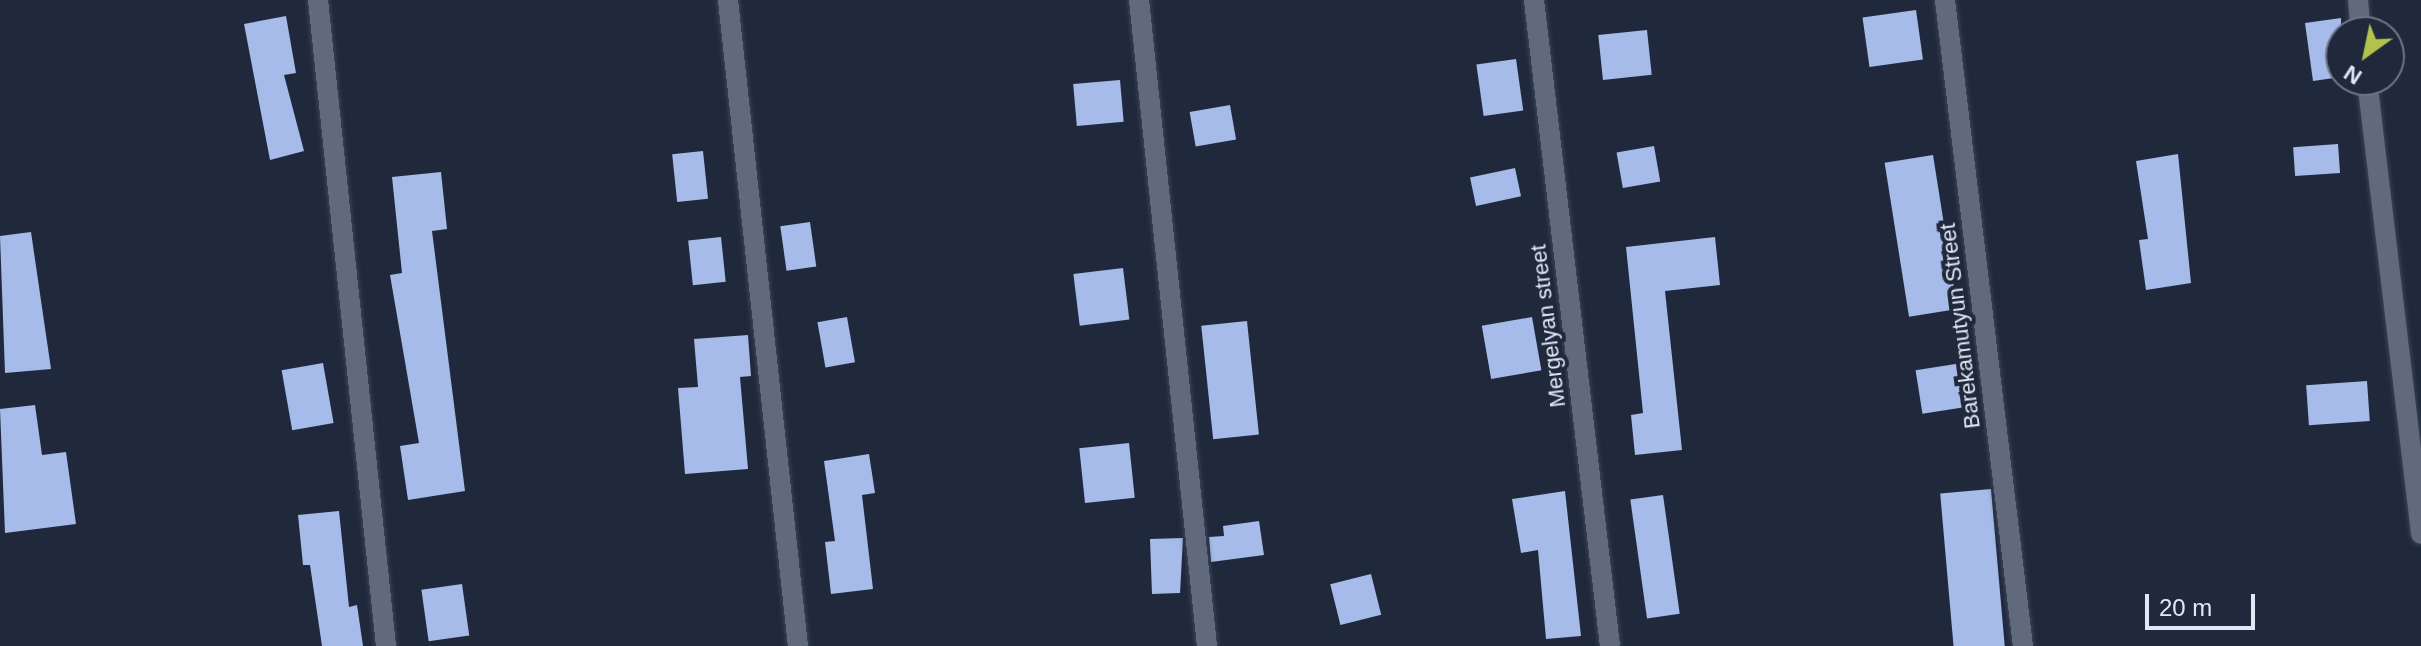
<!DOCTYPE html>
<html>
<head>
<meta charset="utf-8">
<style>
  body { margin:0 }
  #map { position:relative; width:2421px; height:646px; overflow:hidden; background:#20293c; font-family:Helvetica,sans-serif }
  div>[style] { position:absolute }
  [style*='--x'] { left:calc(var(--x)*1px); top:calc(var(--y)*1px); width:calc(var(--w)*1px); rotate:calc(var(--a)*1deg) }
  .building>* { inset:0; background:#a6bbea; transform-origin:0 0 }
  .roads { filter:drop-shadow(0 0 2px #3b4456) drop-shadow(0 0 2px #3b4456) }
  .street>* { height:20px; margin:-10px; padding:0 10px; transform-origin:10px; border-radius:10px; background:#616a7d }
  span { translate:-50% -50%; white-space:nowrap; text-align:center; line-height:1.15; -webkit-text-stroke:8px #20293c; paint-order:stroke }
  .street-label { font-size:22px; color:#e1e7f4 }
  .north { position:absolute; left:2325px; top:16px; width:80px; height:80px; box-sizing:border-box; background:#20293c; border:2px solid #6d7586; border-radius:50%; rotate:213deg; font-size:22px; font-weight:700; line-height:32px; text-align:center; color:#e1e7f4 }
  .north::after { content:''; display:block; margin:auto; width:28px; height:36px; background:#b3c24b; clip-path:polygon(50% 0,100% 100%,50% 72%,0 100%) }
  .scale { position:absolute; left:2145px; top:594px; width:110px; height:36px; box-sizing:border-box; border:4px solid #e1e7f4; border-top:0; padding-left:10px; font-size:24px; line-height:28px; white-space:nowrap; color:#e1e7f4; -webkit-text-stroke:6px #20293c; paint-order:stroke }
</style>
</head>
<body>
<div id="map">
  <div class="building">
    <i style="left:1916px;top:10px;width:50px;height:54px;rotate:82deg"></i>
    <i style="clip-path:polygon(286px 16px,296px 73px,284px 75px,304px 151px,270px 160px,244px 24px)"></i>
    <i style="clip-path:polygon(2341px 18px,2341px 77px,2313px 81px,2305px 23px)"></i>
    <i style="left:1647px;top:30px;width:45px;height:49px;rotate:84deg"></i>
    <i style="left:1516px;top:59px;width:52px;height:40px;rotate:82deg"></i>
    <i style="left:1120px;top:80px;width:42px;height:47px;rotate:85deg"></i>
    <i style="left:1230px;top:105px;width:35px;height:41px;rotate:80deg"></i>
    <i style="left:2338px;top:144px;width:29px;height:45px;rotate:86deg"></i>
    <i style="left:1654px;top:146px;width:36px;height:38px;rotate:80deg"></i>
    <i style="left:703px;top:151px;width:48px;height:31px;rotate:84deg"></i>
    <i style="clip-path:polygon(2178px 154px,2191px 283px,2146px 290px,2139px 240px,2148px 239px,2136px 161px)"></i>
    <i style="left:1933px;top:155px;width:156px;height:49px;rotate:81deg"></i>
    <i style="left:1515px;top:168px;width:29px;height:46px;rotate:78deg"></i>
    <i style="clip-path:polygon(441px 172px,447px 229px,432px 231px,465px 491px,408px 500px,400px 446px,419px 443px,390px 275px,402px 273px,392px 177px)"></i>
    <i style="left:810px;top:222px;width:45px;height:30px;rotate:82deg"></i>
    <i style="clip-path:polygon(31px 232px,51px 369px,5px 373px,0 236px)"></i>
    <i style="left:721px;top:237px;width:45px;height:33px;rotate:84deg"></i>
    <i style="clip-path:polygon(1715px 237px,1720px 285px,1665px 291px,1682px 450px,1635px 455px,1631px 415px,1643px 413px,1626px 247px)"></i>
    <i style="left:1123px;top:268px;width:52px;height:50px;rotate:83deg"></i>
    <i style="left:847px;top:317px;width:46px;height:30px;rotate:80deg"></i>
    <i style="left:1532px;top:317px;width:54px;height:51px;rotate:80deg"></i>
    <i style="left:1247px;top:321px;width:114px;height:46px;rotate:84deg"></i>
    <i style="clip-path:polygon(748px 335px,751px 376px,740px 377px,748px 469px,685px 474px,678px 388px,698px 387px,694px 339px)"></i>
    <i style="left:323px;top:363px;width:61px;height:42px;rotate:80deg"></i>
    <i style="left:1962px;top:363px;width:44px;height:47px;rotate:81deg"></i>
    <i style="left:2367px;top:381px;width:40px;height:61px;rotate:86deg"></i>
    <i style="clip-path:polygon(35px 405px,42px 455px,66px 452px,76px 524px,5px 533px,0 409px)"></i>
    <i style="left:1129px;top:443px;width:55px;height:50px;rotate:84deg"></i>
    <i style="clip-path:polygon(869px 454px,875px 493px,862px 495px,873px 589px,831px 594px,825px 542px,835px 541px,824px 461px)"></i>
    <i style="left:1991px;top:489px;width:158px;height:51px;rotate:85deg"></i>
    <i style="clip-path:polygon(1565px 491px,1581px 636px,1546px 639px,1538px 550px,1521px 553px,1512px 499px)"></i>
    <i style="left:1663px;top:495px;width:120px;height:33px;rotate:82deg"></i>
    <i style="clip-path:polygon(339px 511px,349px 607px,357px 605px,363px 646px,322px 646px,310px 565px,303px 565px,298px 515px)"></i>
    <i style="clip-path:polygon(1259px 521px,1264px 555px,1211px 562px,1209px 537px,1224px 536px,1223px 526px)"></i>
    <i style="clip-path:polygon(1183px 538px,1180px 593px,1152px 594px,1150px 539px)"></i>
    <i style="left:1371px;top:574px;width:42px;height:42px;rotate:76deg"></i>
    <i style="left:462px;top:584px;width:52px;height:41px;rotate:82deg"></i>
  </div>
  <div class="roads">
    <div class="street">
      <i style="--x:318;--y:0;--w:650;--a:83.99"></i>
      <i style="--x:728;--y:0;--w:650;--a:83.82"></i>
      <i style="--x:1139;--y:0;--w:650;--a:83.99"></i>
      <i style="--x:1534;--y:0;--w:650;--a:83.29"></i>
      <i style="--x:1945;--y:0;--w:651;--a:83.12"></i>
      <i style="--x:2358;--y:0;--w:32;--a:85"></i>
      <i style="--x:2367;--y:80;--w:457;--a:83.2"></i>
    </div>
  </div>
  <div class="street-label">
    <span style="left:1548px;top:326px;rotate:-97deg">Mergelyan street</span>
    <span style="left:1960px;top:326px;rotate:-97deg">Barekamutyun Street</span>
  </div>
  <div class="north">N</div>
  <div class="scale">20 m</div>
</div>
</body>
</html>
